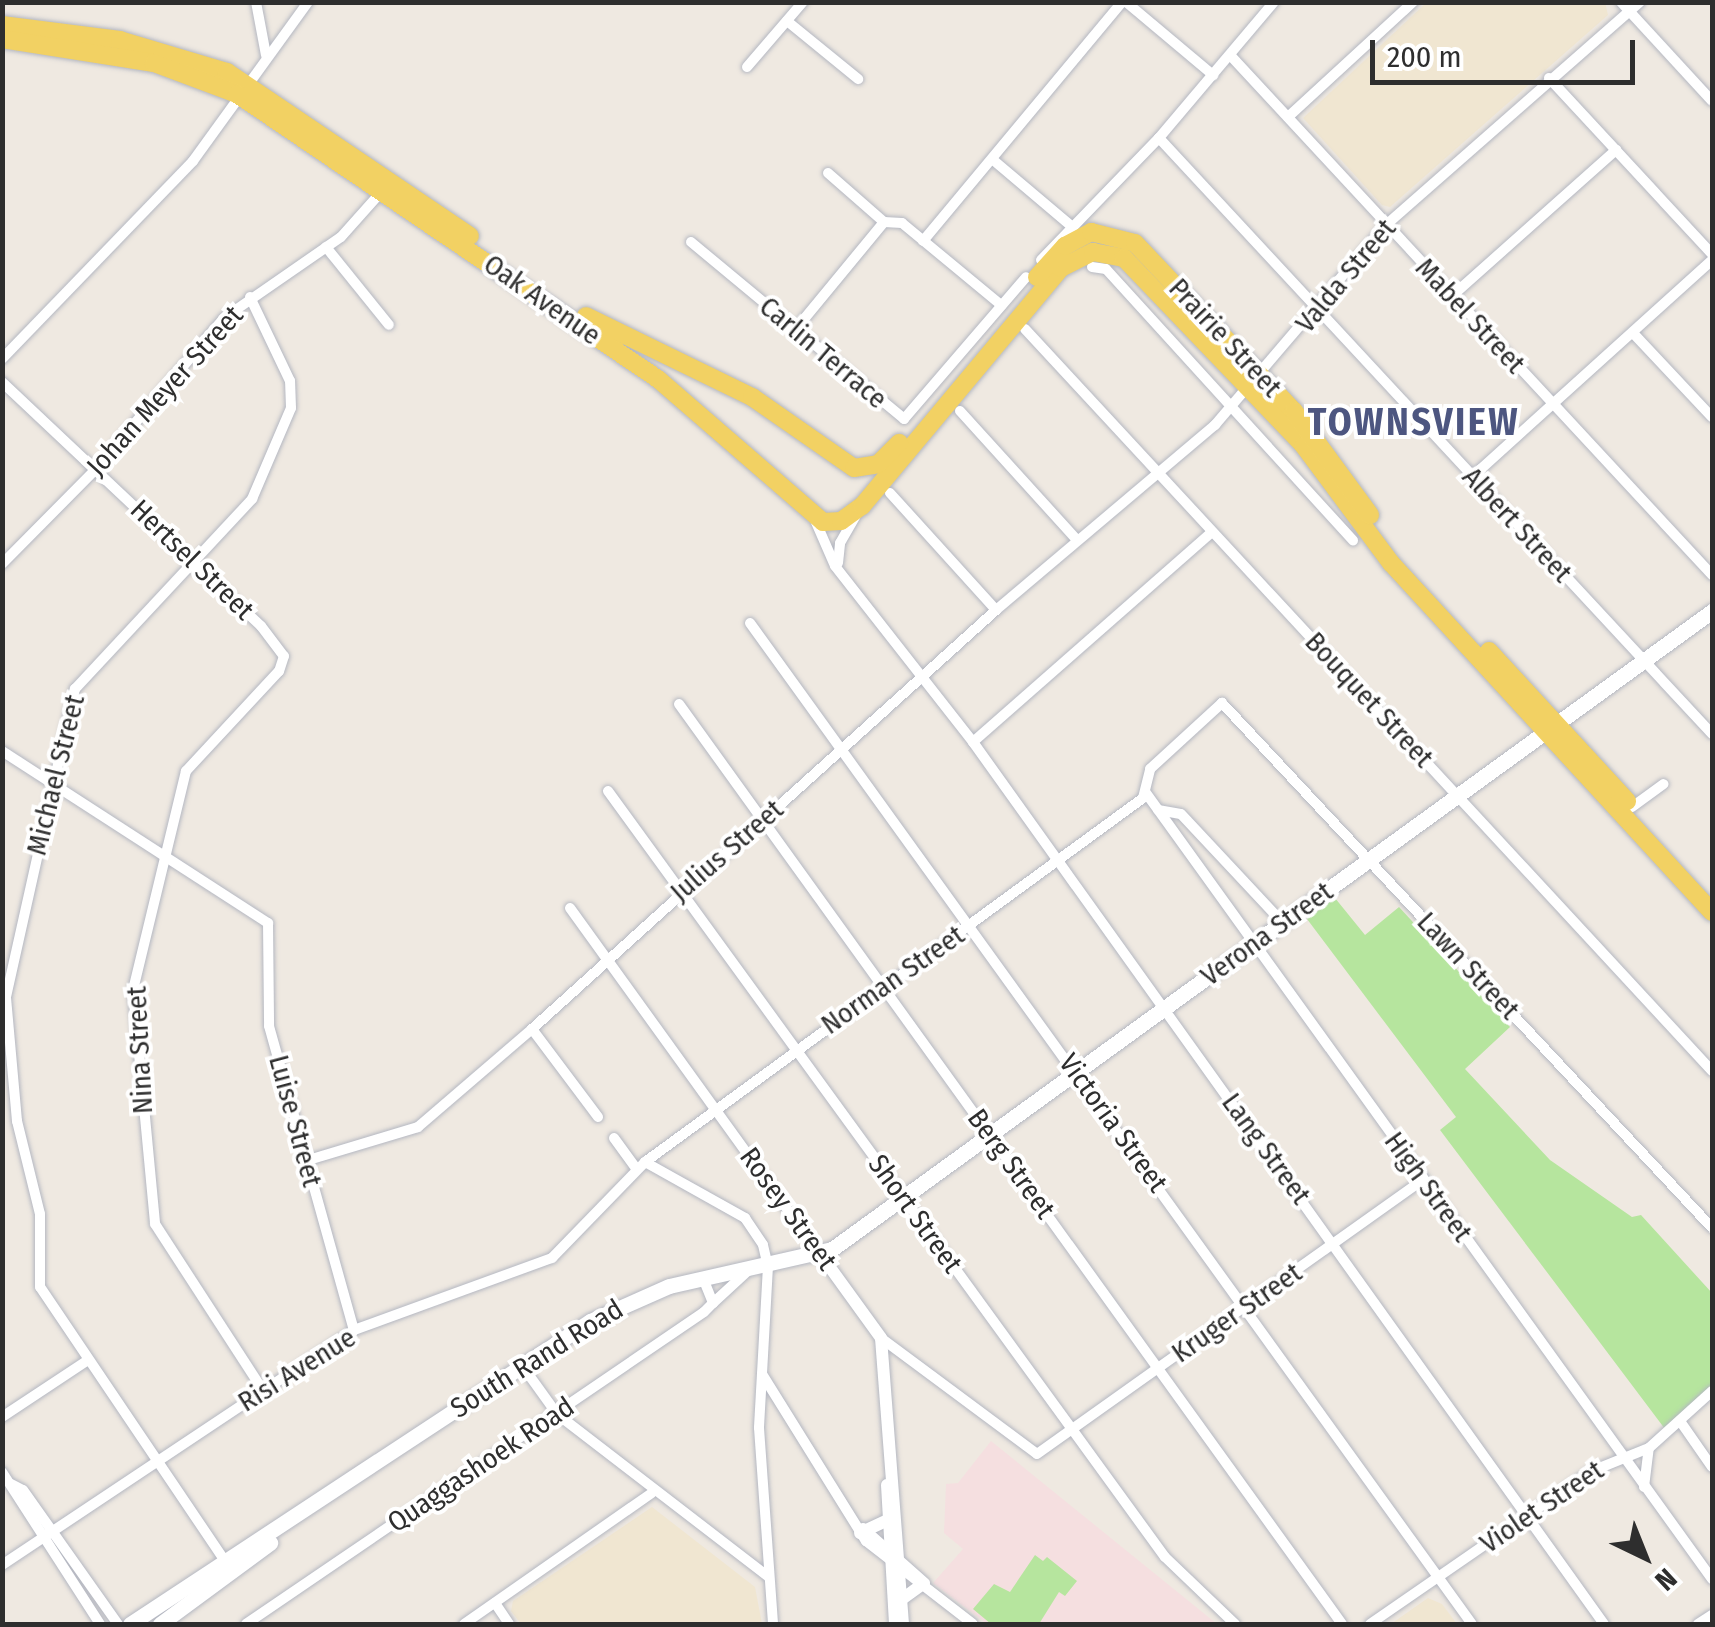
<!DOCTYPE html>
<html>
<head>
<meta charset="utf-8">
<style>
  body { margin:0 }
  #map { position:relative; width:1715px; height:1627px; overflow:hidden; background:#efe9e1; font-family:"Fira Sans Condensed",sans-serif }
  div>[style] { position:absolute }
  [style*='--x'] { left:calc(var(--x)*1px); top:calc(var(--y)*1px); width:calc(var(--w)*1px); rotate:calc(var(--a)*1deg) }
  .education>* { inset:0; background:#f0e6d1 }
  .medical>* { inset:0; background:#f5dfe0 }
  .green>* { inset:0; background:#b6e59e }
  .roads { filter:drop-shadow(0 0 2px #b4b7c1) drop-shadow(0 0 2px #b4b7c1) }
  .minor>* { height:10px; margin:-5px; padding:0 5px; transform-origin:5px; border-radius:5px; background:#fff }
  .tertiary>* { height:12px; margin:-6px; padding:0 6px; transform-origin:6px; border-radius:6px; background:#fff }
  .secondary>* { height:15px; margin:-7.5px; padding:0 7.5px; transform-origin:7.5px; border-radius:7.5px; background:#fff }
  .primary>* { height:18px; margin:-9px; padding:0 9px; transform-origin:9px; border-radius:9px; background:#f2d163 }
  span { translate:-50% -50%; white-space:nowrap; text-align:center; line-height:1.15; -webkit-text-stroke:8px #fff; paint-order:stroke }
  .street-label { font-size:28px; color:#2e2e2e }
  .district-label { font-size:38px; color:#4d5680; font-weight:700; letter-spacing:2.5px }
  .frame { position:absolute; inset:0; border:5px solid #2e2e2e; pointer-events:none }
  .north { position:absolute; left:1595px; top:1507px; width:100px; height:100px; -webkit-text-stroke:8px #fff; paint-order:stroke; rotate:137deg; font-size:28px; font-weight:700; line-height:40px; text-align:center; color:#2e2e2e }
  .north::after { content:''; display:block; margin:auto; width:35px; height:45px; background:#2e2e2e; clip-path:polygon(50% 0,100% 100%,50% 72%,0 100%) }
  .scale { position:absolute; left:1370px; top:40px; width:265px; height:45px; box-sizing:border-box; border:5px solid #2e2e2e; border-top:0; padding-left:12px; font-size:30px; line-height:35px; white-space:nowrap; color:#2e2e2e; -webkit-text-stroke:8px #fff; paint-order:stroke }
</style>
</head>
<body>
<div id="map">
  <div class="education">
    <i style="clip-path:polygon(1605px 2px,1608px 15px,1390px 207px,1382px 205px,1303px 118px,1426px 3px)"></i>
    <i style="clip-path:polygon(652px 1507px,755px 1587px,762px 1624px,521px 1624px,511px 1611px,513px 1601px)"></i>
    <i style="clip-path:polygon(1428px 1598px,1442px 1604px,1457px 1624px,1391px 1624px)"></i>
  </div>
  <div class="medical">
    <i style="clip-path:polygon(991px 1441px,1217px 1624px,987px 1624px,933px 1583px,963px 1549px,944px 1533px,946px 1484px,958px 1483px)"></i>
  </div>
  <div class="green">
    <i style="clip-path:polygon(1335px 898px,1365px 935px,1399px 907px,1510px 1027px,1465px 1069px,1550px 1160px,1632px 1217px,1641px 1215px,1712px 1293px,1712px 1385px,1665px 1429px,1440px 1130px,1456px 1117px,1307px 919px)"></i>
    <i style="clip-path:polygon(1035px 1555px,1043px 1561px,1047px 1557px,1077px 1581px,1065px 1596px,1059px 1592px,1039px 1624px,991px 1624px,973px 1609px,994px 1584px,1010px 1592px)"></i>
  </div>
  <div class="roads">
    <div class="minor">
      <i style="--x:256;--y:2;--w:54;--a:79.3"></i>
      <i style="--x:1126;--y:2;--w:114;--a:40"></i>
      <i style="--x:1621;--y:2;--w:134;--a:47.4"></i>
      <i style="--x:787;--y:21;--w:92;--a:39.2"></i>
      <i style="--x:1230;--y:55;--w:709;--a:47.17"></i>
      <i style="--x:747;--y:67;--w:86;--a:-49.3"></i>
      <i style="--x:1549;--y:78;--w:240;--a:47.2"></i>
      <i style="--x:1288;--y:117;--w:170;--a:-42.6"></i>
      <i style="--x:1159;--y:138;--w:813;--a:47.14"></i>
      <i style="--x:992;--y:159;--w:102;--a:40.2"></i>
      <i style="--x:828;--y:173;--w:74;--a:41.2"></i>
      <i style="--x:884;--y:222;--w:18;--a:3"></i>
      <i style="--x:902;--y:223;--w:129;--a:39.6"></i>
      <i style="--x:923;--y:241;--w:311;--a:-50.2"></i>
      <i style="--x:691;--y:242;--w:277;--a:39.7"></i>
      <i style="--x:904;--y:419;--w:187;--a:-49.3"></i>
      <i style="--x:326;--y:247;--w:100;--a:51.1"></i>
      <i style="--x:1041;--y:260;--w:170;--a:-46"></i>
      <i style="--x:1159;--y:138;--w:178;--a:-49.8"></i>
      <i style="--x:1092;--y:267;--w:14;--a:8"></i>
      <i style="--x:1106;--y:269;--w:367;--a:47.7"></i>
      <i style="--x:1452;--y:296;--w:220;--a:-41.7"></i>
      <i style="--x:1025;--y:329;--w:1011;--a:47.2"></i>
      <i style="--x:795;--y:330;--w:140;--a:-50.5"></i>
      <i style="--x:1633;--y:333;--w:115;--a:46.8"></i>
      <i style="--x:2;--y:359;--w:275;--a:-46"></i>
      <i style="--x:193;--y:161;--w:196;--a:-54.1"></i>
      <i style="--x:2;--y:382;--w:356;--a:43.3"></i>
      <i style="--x:261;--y:626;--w:38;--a:53"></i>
      <i style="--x:284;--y:656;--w:16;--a:108"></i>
      <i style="--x:279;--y:671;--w:137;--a:132.9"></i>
      <i style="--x:186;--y:771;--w:225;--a:103.6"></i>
      <i style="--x:133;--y:990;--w:235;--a:84.6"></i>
      <i style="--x:155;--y:1224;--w:197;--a:57"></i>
      <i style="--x:960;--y:411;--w:174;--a:47.8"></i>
      <i style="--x:1472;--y:477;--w:324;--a:-42.1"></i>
      <i style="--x:890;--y:493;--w:158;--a:47.8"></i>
      <i style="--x:815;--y:520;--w:50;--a:66.5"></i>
      <i style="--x:835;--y:566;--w:224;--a:51.9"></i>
      <i style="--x:973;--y:742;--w:1084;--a:54.42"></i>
      <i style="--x:838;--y:563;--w:20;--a:-84"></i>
      <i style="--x:840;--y:543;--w:32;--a:-60"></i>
      <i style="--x:2;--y:564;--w:134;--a:-45.3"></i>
      <i style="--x:96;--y:469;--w:198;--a:-49.7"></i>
      <i style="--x:224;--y:318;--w:142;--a:-34.7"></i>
      <i style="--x:341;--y:237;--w:62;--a:-48.3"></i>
      <i style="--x:750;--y:623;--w:1234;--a:54.2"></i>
      <i style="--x:679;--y:704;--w:1134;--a:54.22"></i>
      <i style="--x:973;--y:742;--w:318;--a:-41.3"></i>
      <i style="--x:2;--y:751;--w:317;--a:32.9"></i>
      <i style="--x:268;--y:923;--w:103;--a:89.4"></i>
      <i style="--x:269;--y:1026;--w:316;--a:74.4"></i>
      <i style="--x:608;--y:791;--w:947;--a:53.98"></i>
      <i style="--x:1165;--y:1557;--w:97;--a:43.7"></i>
      <i style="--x:1146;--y:793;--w:969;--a:54.24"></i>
      <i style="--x:1632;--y:807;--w:39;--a:-36"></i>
      <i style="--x:1158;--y:810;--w:23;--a:10"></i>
      <i style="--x:1181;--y:814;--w:148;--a:46.9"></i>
      <i style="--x:570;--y:908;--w:427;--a:54.2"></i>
      <i style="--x:532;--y:1029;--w:110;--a:53.1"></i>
      <i style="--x:614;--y:1138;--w:39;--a:54"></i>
      <i style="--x:305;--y:1161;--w:118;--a:-16.7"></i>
      <i style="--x:418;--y:1127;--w:150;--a:-40.7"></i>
      <i style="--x:532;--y:1029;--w:625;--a:-42.08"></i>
      <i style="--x:996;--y:610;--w:287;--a:-40.2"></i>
      <i style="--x:1215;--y:425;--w:263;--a:-49.5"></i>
      <i style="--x:1386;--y:225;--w:338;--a:-41.3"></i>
      <i style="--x:645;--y:1162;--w:115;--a:29.2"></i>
      <i style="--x:745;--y:1218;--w:32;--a:56"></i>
      <i style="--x:763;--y:1245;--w:22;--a:77"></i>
      <i style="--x:768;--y:1266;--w:162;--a:93.2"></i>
      <i style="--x:759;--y:1428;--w:196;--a:85.9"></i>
      <i style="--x:713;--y:1303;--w:50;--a:-42.6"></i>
      <i style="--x:881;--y:1338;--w:194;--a:36.6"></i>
      <i style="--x:1037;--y:1454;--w:473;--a:-35.4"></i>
      <i style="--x:521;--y:1364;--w:62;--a:54.2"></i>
      <i style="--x:557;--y:1414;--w:267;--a:37.6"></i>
      <i style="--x:762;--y:1374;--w:197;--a:58.1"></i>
      <i style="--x:866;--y:1541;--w:135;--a:37.8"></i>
      <i style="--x:2;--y:1417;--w:103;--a:-33.5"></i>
      <i style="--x:1680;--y:1421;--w:56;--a:55.2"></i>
      <i style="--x:2;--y:1472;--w:181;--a:57.2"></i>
      <i style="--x:11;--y:1484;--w:13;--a:27"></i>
      <i style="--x:23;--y:1490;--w:164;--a:54.7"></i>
      <i style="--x:1644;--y:1487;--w:38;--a:-83"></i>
      <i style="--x:863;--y:1528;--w:83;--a:41.6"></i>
      <i style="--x:227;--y:1564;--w:334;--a:-124"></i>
      <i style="--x:40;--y:1287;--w:73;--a:-90"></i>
      <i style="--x:40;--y:1214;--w:96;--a:-103.9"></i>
      <i style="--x:17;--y:1121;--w:124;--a:-95.1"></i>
      <i style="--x:6;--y:997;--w:316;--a:-77.4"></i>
      <i style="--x:75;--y:689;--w:260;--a:-47"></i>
      <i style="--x:252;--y:499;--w:99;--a:-66.8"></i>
      <i style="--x:291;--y:408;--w:27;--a:-92"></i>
      <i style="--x:290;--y:381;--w:93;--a:-115.5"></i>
      <i style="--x:2;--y:1565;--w:423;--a:-33.7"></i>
      <i style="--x:354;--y:1330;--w:211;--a:-20"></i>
      <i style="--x:552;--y:1258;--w:134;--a:-45.9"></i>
      <i style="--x:645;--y:1162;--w:617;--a:-36.16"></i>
      <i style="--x:1143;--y:798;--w:30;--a:-76"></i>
      <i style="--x:1150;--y:769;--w:98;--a:-42.5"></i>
      <i style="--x:1222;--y:703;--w:718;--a:46.97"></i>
      <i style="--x:495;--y:1603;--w:25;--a:56"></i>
      <i style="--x:246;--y:1624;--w:554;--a:-34.26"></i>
      <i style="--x:704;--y:1312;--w:13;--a:-45"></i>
      <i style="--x:713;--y:1303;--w:27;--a:-112"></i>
      <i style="--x:464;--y:1624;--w:229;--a:-34.9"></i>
      <i style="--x:1370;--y:1624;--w:270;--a:-34.6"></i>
      <i style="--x:1592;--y:1471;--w:61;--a:-22"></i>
      <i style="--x:1649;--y:1448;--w:85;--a:-42.1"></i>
      <i style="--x:1698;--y:1624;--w:17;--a:-33"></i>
    </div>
    <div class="tertiary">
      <i style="--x:821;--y:1255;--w:102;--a:54.1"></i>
      <i style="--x:881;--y:1338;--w:287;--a:85.6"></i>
      <i style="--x:887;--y:1485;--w:139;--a:86.7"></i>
      <i style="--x:860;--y:1533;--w:29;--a:-25"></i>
      <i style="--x:898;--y:1602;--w:27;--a:-36"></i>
    </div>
    <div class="secondary">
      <i style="--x:130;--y:1624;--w:551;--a:-33.37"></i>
      <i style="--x:590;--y:1321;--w:86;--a:-23.9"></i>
      <i style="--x:669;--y:1286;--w:167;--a:-12.8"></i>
      <i style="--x:832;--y:1249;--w:1087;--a:-35.94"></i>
      <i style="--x:160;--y:1624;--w:137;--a:-36.4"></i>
    </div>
    <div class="primary">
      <i style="--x:2;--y:25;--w:119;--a:7.2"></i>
      <i style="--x:120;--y:40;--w:112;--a:16.7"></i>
      <i style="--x:227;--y:72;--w:293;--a:34"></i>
      <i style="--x:2;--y:39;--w:154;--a:9"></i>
      <i style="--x:154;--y:63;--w:89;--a:20.5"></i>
      <i style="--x:237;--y:94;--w:508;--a:34.1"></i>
      <i style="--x:658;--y:379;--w:218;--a:40.9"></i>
      <i style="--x:823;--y:522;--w:18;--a:-3"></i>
      <i style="--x:841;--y:521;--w:26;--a:-36"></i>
      <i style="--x:862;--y:506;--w:310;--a:-50.1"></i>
      <i style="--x:1061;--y:268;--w:36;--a:-27"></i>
      <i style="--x:1093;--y:252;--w:32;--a:11"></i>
      <i style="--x:1124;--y:258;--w:260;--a:46.2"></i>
      <i style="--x:1304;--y:446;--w:146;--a:53.4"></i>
      <i style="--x:1391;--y:563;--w:474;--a:47.4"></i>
      <i style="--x:1037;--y:277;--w:42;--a:-47.9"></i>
      <i style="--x:1065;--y:246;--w:30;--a:-28"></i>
      <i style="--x:1091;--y:232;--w:45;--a:14"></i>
      <i style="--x:1135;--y:243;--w:231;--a:46.6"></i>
      <i style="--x:1294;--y:411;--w:129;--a:53.8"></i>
      <i style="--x:586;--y:316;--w:185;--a:26"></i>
      <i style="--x:752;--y:397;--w:124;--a:34.8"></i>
      <i style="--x:854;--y:468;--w:24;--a:-9"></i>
      <i style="--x:878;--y:464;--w:30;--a:-45"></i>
      <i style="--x:1489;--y:651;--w:204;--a:47.4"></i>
    </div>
  </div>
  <div class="street-label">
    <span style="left:1346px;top:276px;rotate:-50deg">Valda Street</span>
    <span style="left:542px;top:300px;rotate:35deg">Oak Avenue</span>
    <span style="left:1470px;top:316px;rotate:47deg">Mabel Street</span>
    <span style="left:1225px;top:338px;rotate:47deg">Prairie Street</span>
    <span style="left:823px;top:353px;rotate:40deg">Carlin Terrace</span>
    <span style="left:165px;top:391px;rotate:-48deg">Johan Meyer Street</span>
    <span style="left:1517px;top:525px;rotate:47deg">Albert Street</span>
    <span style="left:192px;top:560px;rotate:44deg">Hertsel Street</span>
    <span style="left:1369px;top:700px;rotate:47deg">Bouquet Street</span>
    <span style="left:56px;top:775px;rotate:-76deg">Michael Street</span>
    <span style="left:727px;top:851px;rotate:-41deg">Julius Street</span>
    <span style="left:1267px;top:934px;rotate:-36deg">Verona Street</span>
    <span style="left:1468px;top:966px;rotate:47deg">Lawn Street</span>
    <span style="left:893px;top:980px;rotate:-35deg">Norman Street</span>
    <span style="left:140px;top:1050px;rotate:-93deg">Nina Street</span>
    <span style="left:295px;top:1121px;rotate:75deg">Luise Street</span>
    <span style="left:1113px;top:1123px;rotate:54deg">Victoria Street</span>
    <span style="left:1266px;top:1149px;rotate:54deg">Lang Street</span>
    <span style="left:1011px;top:1164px;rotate:54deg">Berg Street</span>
    <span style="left:1428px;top:1187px;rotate:54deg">High Street</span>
    <span style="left:788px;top:1209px;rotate:54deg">Rosey Street</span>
    <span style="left:915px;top:1214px;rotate:54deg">Short Street</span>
    <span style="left:1237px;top:1313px;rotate:-35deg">Kruger Street</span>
    <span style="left:537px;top:1359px;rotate:-32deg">South Rand Road</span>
    <span style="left:297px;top:1370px;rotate:-32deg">Risi Avenue</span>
    <span style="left:481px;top:1465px;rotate:-34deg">Quaggashoek Road</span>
    <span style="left:1542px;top:1507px;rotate:-34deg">Violet Street</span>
  </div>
  <div class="district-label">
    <span style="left:1414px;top:423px">TOWNSVIEW</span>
  </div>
  <div class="frame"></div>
  <div class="north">N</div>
  <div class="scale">200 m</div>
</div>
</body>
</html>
